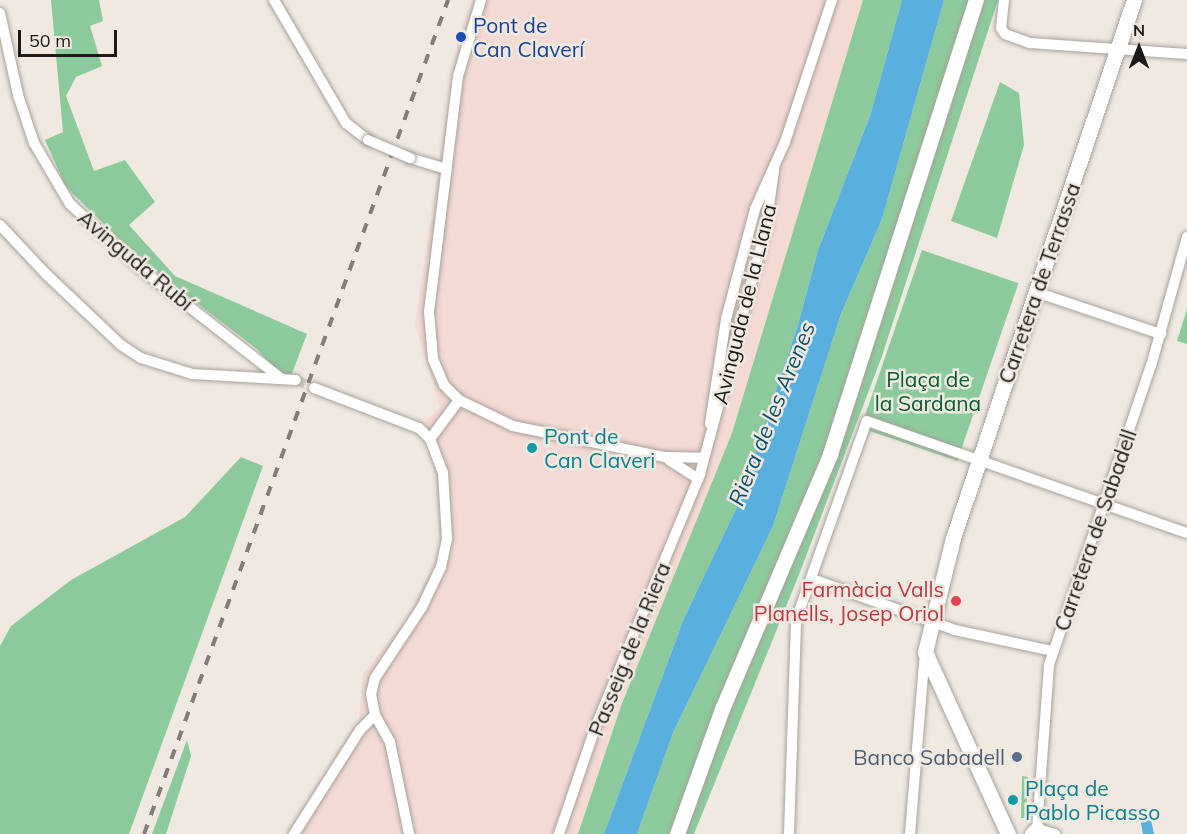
<!DOCTYPE html>
<html>
<head>
<meta charset="utf-8">
<style>
  body { margin:0 }
  #map { position:relative; width:1187px; height:834px; overflow:hidden; background:#efe9e2; font-family:Mulish,sans-serif }
  div>[style] { position:absolute }
  [style*='--x'] { left:calc(var(--x)*1px); top:calc(var(--y)*1px); width:calc(var(--w)*1px); rotate:calc(var(--a)*1deg) }
  .industrial>* { inset:0; background:#f4dad4 }
  .green>* { inset:0; background:#8cca9b; transform-origin:0 0 }
  .water>* { inset:0; background:#59afdd }
  .street-tunnel>* { height:10px; margin-top:-5px; transform-origin:0; background:repeating-linear-gradient(90deg,#cfcac4 0 10px,transparent 0 15px) }
  .roads { filter:drop-shadow(0 0 2px #a7a29b) drop-shadow(0 0 2px #a7a29b) }
  .street>* { height:10px; margin:-5px; padding:0 5px; transform-origin:5px; border-radius:5px; background:#fff }
  .secondary>* { height:15px; margin:-7.5px; padding:0 7.5px; transform-origin:7.5px; border-radius:7.5px; background:#fff }
  .rail>* { height:4px; margin-top:-2px; transform-origin:0; background:repeating-linear-gradient(90deg,#817d78 0 10px,transparent 0 20px) }
  .bridges { filter:drop-shadow(0 0 2px #a7a29b) drop-shadow(0 0 2px #a7a29b) }
  .street-bridge>* { height:10px; margin:-5px; padding:0 5px; transform-origin:5px; border-radius:5px; background:#fff }
  .dots>* { width:16px; height:16px; translate:-50% -50%; box-sizing:border-box; border:3px solid #efe9e2; border-radius:50% }
  span { translate:-50% -50%; white-space:nowrap; text-align:center; line-height:1.15; -webkit-text-stroke:5px #efe9e2; paint-order:stroke }
  .transit-label { font-size:21px; color:#164399 }
  .left { translate:0 -50%; text-align:left }
  .street-label { font-size:21px; color:#1c1a18 }
  .park-label { font-size:21px; color:#095e2d }
  .culture-label { font-size:21px; color:#0d838f }
  .health-label { font-size:21px; color:#be3a42 }
  .right { translate:-100% -50%; text-align:right }
  .service-label { font-size:21px; color:#4e5e75 }
  .water-label { font-size:22px; color:#064f6e; font-style:italic }
  .north { position:absolute; left:1109px; top:18px; width:60px; height:60px; -webkit-text-stroke:4px #efe9e2; paint-order:stroke; rotate:0deg; font-size:16px; font-weight:700; line-height:24px; text-align:center; color:#1c1a18 }
  .north::after { content:''; display:block; margin:auto; width:21px; height:27px; background:#1c1a18; clip-path:polygon(50% 0,100% 100%,50% 72%,0 100%) }
  .scale { position:absolute; left:18px; top:30px; width:99px; height:27px; box-sizing:border-box; border:3px solid #1c1a18; border-top:0; padding-left:8px; font-size:18px; line-height:21px; white-space:nowrap; color:#1c1a18; -webkit-text-stroke:4px #efe9e2; paint-order:stroke }
</style>
</head>
<body>
<div id="map">
  <div class="industrial">
    <i style="clip-path:polygon(473px 0,863px 0,732px 433px,621px 706px,578px 834px,286px 834px,359px 720px,363px 674px,410px 614px,440px 550px,434px 444px,423px 440px,425px 422px,440px 407px,415px 324px,459px 34px)"></i>
  </div>
  <div class="green">
    <i style="clip-path:polygon(51px 0,99px 0,103px 21px,90px 26px,102px 66px,76px 77px,66px 96px,94px 171px,125px 160px,155px 202px,129px 225px,175px 276px,307px 334px,291px 376px,276px 370px,257px 349px,142px 261px,66px 187px,45px 140px,63px 132px)"></i>
    <i style="clip-path:polygon(863px 0,902px 0,870px 116px,818px 250px,798px 325px,737px 507px,684px 618px,604px 834px,578px 834px,621px 706px,732px 433px)"></i>
    <i style="clip-path:polygon(944px 0,998px 0,882px 356px,800px 572px,694px 834px,637px 834px,673px 733px,773px 526px,841px 314px,882px 219px)"></i>
    <i style="clip-path:polygon(1000px 82px,1019px 93px,1024px 145px,997px 238px,951px 221px)"></i>
    <i style="left:922px;top:250px;width:102px;height:188px;rotate:19deg"></i>
    <i style="clip-path:polygon(1187px 309px,1187px 344px,1177px 341px)"></i>
    <i style="clip-path:polygon(241px 457px,263px 466px,129px 834px,0 834px,0 646px,11px 626px,71px 580px,185px 517px)"></i>
    <i style="clip-path:polygon(187px 740px,191px 756px,166px 834px,152px 834px)"></i>
    <i style="clip-path:polygon(1022px 776px,1028px 777px,1026px 818px,1021px 818px)"></i>
  </div>
  <div class="water">
    <i style="clip-path:polygon(902px 0,944px 0,882px 219px,841px 314px,773px 526px,673px 733px,637px 834px,604px 834px,684px 618px,737px 507px,798px 325px,818px 250px,870px 116px)"></i>
    <i style="clip-path:polygon(1149px 811px,1154px 834px,1143px 834px,1139px 813px)"></i>
  </div>
  <div class="street-tunnel">
    <i style="--x:296;--y:380;--w:20;--a:24"></i>
  </div>
  <div class="roads">
    <div class="street">
      <i style="--x:274;--y:0;--w:143;--a:59.7"></i>
      <i style="--x:346;--y:123;--w:28;--a:38"></i>
      <i style="--x:481;--y:0;--w:79;--a:106.8"></i>
      <i style="--x:458;--y:76;--w:238;--a:97"></i>
      <i style="--x:429;--y:312;--w:47;--a:85.1"></i>
      <i style="--x:433;--y:359;--w:28;--a:67"></i>
      <i style="--x:444;--y:385;--w:21;--a:45"></i>
      <i style="--x:459;--y:400;--w:60;--a:25.7"></i>
      <i style="--x:513;--y:426;--w:154;--a:11.6"></i>
      <i style="--x:664;--y:457;--w:39;--a:1"></i>
      <i style="--x:1004;--y:0;--w:28;--a:96"></i>
      <i style="--x:1001;--y:28;--w:7;--a:56"></i>
      <i style="--x:1005;--y:34;--w:27;--a:20"></i>
      <i style="--x:1030;--y:43;--w:157;--a:4"></i>
      <i style="--x:0;--y:13;--w:84;--a:77.6"></i>
      <i style="--x:18;--y:95;--w:51;--a:71.6"></i>
      <i style="--x:34;--y:143;--w:71;--a:59.5"></i>
      <i style="--x:70;--y:204;--w:96;--a:42.5"></i>
      <i style="--x:141;--y:269;--w:175;--a:38"></i>
      <i style="--x:410;--y:158;--w:38;--a:17"></i>
      <i style="--x:0;--y:225;--w:67;--a:46.8"></i>
      <i style="--x:46;--y:274;--w:103;--a:43.4"></i>
      <i style="--x:121;--y:345;--w:24;--a:33"></i>
      <i style="--x:141;--y:358;--w:53;--a:17.4"></i>
      <i style="--x:192;--y:374;--w:104;--a:3.3"></i>
      <i style="--x:1036;--y:292;--w:132;--a:18.6"></i>
      <i style="--x:314;--y:388;--w:112;--a:20.9"></i>
      <i style="--x:419;--y:428;--w:16;--a:45"></i>
      <i style="--x:430;--y:439;--w:36;--a:69"></i>
      <i style="--x:443;--y:473;--w:66;--a:86.5"></i>
      <i style="--x:447;--y:539;--w:29;--a:102"></i>
      <i style="--x:441;--y:567;--w:44;--a:115.4"></i>
      <i style="--x:422;--y:607;--w:85;--a:123.5"></i>
      <i style="--x:375;--y:678;--w:16;--a:104"></i>
      <i style="--x:371;--y:694;--w:21;--a:79"></i>
      <i style="--x:710;--y:424;--w:106;--a:-81.3"></i>
      <i style="--x:726;--y:319;--w:114;--a:-75.2"></i>
      <i style="--x:755;--y:209;--w:73;--a:-65.9"></i>
      <i style="--x:785;--y:142;--w:150;--a:-71.7"></i>
      <i style="--x:430;--y:439;--w:49;--a:-53.4"></i>
      <i style="--x:669;--y:460;--w:35;--a:33"></i>
      <i style="--x:812;--y:579;--w:152;--a:19.6"></i>
      <i style="--x:955;--y:630;--w:99;--a:12.2"></i>
      <i style="--x:375;--y:715;--w:31;--a:61"></i>
      <i style="--x:390;--y:742;--w:94;--a:78.3"></i>
      <i style="--x:294;--y:834;--w:123;--a:-57.6"></i>
      <i style="--x:360;--y:730;--w:21;--a:-45"></i>
      <i style="--x:559;--y:834;--w:112;--a:-71.2"></i>
      <i style="--x:595;--y:728;--w:275;--a:-67.5"></i>
      <i style="--x:700;--y:474;--w:255;--a:-75"></i>
      <i style="--x:766;--y:228;--w:59;--a:-82.1"></i>
      <i style="--x:789;--y:834;--w:214;--a:-88.1"></i>
      <i style="--x:796;--y:620;--w:211;--a:-70.4"></i>
      <i style="--x:867;--y:421;--w:339;--a:19.3"></i>
      <i style="--x:910;--y:834;--w:182;--a:-85.3"></i>
      <i style="--x:1055;--y:834;--w:19;--a:-164"></i>
      <i style="--x:1037;--y:829;--w:164;--a:-85.8"></i>
      <i style="--x:1049;--y:665;--w:316;--a:-71.2"></i>
      <i style="--x:1151;--y:366;--w:134;--a:-74.4"></i>
    </div>
    <div class="secondary">
      <i style="--x:677;--y:834;--w:133;--a:-70.2"></i>
      <i style="--x:722;--y:709;--w:277;--a:-67"></i>
      <i style="--x:830;--y:454;--w:477;--a:-72.2"></i>
      <i style="--x:1008;--y:834;--w:200;--a:-114.5"></i>
      <i style="--x:925;--y:652;--w:117;--a:-76.2"></i>
      <i style="--x:953;--y:538;--w:568;--a:-71.41"></i>
      <i style="--x:1032;--y:834;--w:7;--a:-45"></i>
    </div>
  </div>
  <div class="rail">
    <i style="--x:144;--y:834;--w:888;--a:-69.97"></i>
  </div>
  <div class="bridges">
    <div class="street-bridge">
      <i style="--x:368;--y:140;--w:46;--a:23.2"></i>
    </div>
  </div>
  <div class="dots">
    <i style="left:461px;top:37px;background:#1a4fb4"></i>
    <i style="left:532px;top:448px;background:#0f9aa8"></i>
    <i style="left:956px;top:601px;background:#e0444e"></i>
    <i style="left:1017px;top:757px;background:#5c6f8a"></i>
    <i style="left:1013px;top:800px;background:#0f9aa8"></i>
  </div>
  <div class="transit-label">
    <span class="left" style="left:473px;top:37px">Pont de<br>Can Claverí</span>
  </div>
  <div class="street-label">
    <span style="left:136px;top:260px;rotate:40deg">Avinguda Rubí</span>
    <span style="left:1039px;top:283px;rotate:-71deg">Carretera de Terrassa</span>
    <span style="left:744px;top:304px;rotate:-76deg">Avinguda de la Llana</span>
    <span style="left:1095px;top:530px;rotate:-71deg">Carretera de Sabadell</span>
    <span style="left:629px;top:649px;rotate:-68deg">Passeig de la Riera</span>
  </div>
  <div class="park-label">
    <span style="left:928px;top:391px">Plaça de<br>la Sardana</span>
  </div>
  <div class="culture-label">
    <span class="left" style="left:544px;top:448px">Pont de<br>Can Claveri</span>
    <span class="left" style="left:1025px;top:800px">Plaça de<br>Pablo Picasso</span>
  </div>
  <div class="health-label">
    <span class="right" style="left:944px;top:601px">Farmàcia Valls<br>Planells, Josep Oriol</span>
  </div>
  <div class="service-label">
    <span class="right" style="left:1005px;top:757px">Banco Sabadell</span>
  </div>
  <div class="water-label">
    <span style="left:772px;top:414px;rotate:-68deg">Riera de les Arenes</span>
  </div>
  <div class="north">N</div>
  <div class="scale">50 m</div>
</div>
</body>
</html>
